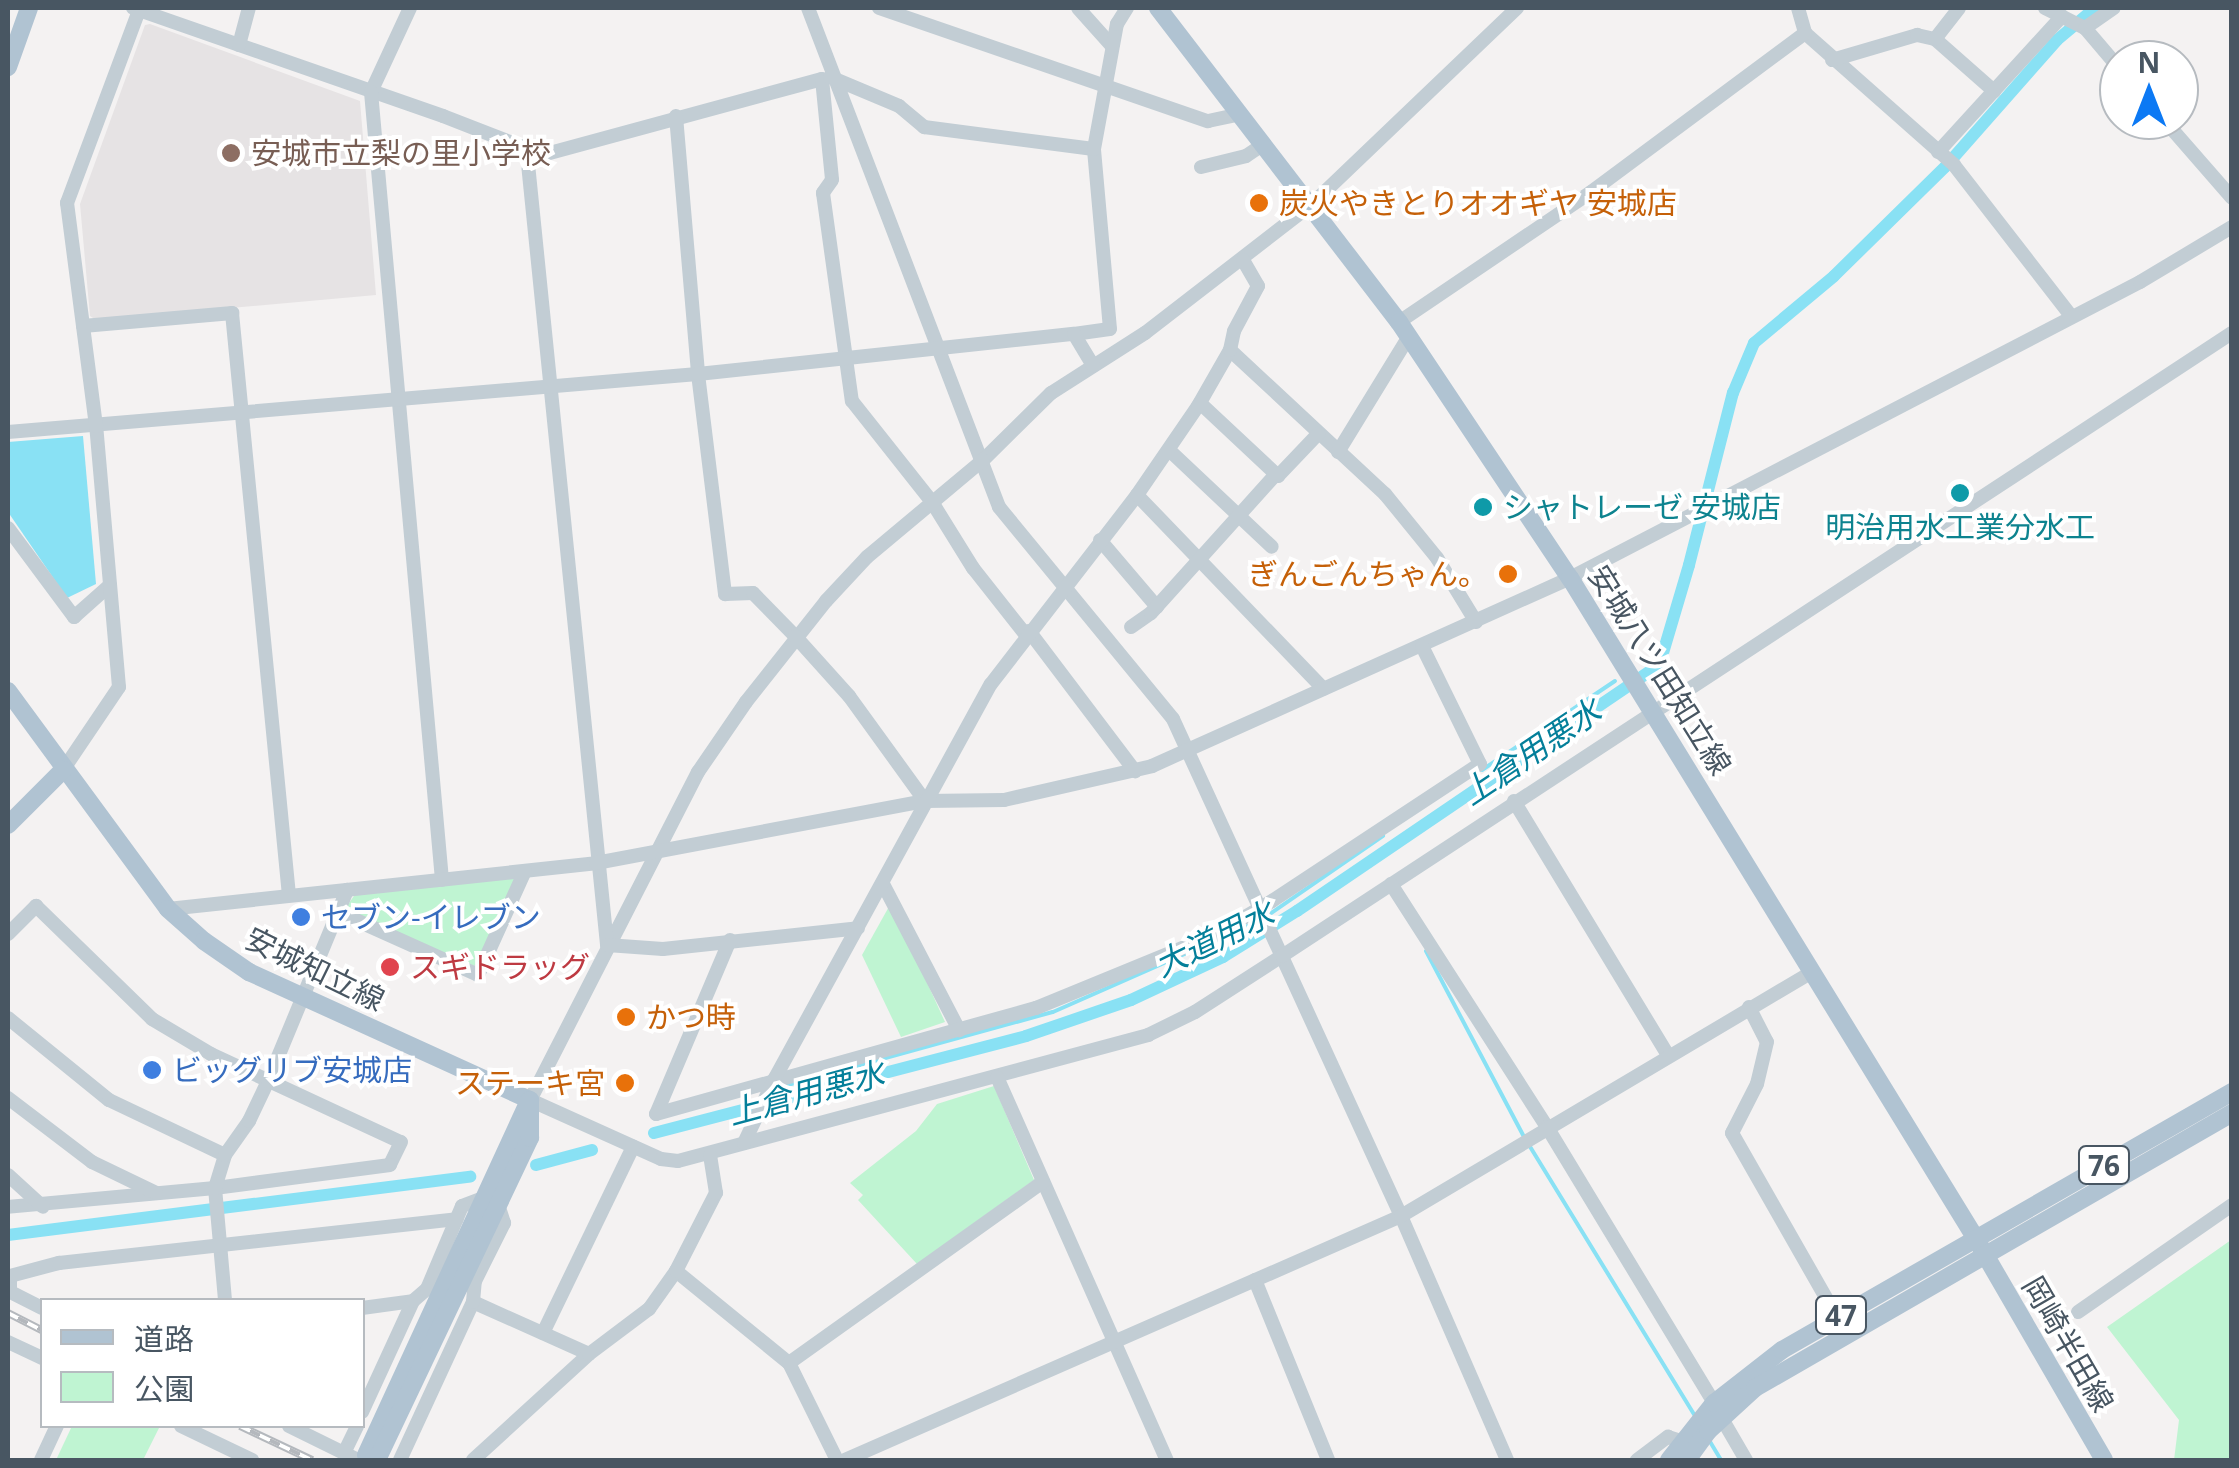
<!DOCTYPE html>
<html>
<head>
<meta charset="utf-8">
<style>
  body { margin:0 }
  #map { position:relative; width:2239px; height:1468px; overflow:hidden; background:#f4f2f2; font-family:"Open Sans","Noto Sans JP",sans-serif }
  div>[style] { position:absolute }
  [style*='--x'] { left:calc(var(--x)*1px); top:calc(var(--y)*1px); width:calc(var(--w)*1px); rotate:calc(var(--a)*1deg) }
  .education>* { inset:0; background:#e6e3e4 }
  .green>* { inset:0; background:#bff4d2 }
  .water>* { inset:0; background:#89e1f4 }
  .stream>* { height:4px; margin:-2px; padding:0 2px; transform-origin:2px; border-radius:2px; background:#89e1f4 }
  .canal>* { height:12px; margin:-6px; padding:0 6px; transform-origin:6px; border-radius:6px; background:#89e1f4 }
  .minor>* { height:14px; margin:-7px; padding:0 7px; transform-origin:7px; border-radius:7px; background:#c2cdd4 }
  .major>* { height:18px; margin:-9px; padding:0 9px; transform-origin:9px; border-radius:9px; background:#b0c3d2 }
  .rail>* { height:8px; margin-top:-4px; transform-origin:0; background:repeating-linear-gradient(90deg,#fff 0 11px,#b4b8bd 0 22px); box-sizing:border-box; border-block:2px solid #b4b8bd }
  .dots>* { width:28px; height:28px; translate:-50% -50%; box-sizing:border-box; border:5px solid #fff; border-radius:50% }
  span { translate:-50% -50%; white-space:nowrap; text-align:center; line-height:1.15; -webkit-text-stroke:8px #fff; paint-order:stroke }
  .shield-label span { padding:2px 8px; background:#fff; border:2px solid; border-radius:8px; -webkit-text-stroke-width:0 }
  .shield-label { font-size:28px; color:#485662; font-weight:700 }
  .education-label { font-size:30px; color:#785e54 }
  .left { translate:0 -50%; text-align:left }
  .food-label { font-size:30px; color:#c56008 }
  .right { translate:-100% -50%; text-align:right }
  .culture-label { font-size:30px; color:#0d838f }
  .street-label { font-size:30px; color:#485662 }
  .shop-label { font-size:30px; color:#366cbe }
  .health-label { font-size:30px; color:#be3a42 }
  .water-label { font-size:32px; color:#047f9a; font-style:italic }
  .frame { position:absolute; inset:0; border:10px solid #485662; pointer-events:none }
  .legend { position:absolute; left:40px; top:1298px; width:325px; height:130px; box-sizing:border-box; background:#fff; border:2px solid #b6bbc0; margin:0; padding:12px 18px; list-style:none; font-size:30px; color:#485662 }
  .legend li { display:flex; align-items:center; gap:20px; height:50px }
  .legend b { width:50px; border:2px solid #b6bbc0 }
  .north { position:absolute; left:2099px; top:40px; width:100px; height:100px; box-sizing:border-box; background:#fff; border:2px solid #b6bbc0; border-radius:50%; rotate:0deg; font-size:28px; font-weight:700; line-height:40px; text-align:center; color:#485662 }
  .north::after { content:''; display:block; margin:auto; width:35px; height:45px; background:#0c79f4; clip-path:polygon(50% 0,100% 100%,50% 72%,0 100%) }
</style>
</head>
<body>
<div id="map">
  <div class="education">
    <i style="clip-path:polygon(150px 24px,360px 101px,376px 295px,96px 320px,90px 316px,80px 204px,145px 25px)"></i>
  </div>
  <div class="green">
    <i style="clip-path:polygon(514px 876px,516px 881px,479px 964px,470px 967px,349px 912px,347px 906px,356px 893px)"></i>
    <i style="clip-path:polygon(891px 903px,945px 1022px,901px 1037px,862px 955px)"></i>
    <i style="clip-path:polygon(994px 1086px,1034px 1180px,917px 1264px,858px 1200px,863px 1195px,850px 1183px,916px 1131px,937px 1104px)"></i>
    <i style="clip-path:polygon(2231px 1240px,2231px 1460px,2174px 1460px,2179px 1420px,2107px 1327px)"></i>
    <i style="clip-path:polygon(72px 1426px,160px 1426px,143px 1460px,56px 1460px)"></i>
  </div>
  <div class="water">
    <i style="clip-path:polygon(83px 436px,96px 584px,67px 598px,8px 512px,8px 442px)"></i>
  </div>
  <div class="stream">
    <i style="--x:1482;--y:770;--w:160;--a:-33.8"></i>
    <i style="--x:1267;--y:916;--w:141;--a:-34.6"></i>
    <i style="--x:1426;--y:951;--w:210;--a:62.2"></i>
    <i style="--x:773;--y:1089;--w:290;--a:-15.4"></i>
    <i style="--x:1053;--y:1012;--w:225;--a:-23.8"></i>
    <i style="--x:1529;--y:1145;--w:321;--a:58.5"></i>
    <i style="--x:1709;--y:1440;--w:23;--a:59"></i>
  </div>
  <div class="canal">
    <i style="--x:654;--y:1133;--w:384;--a:-14.6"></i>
    <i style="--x:1026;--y:1036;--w:111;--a:-18.9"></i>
    <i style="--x:1131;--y:1000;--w:102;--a:-25.1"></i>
    <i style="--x:1223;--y:957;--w:87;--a:-31.9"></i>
    <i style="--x:1297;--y:911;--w:432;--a:-34.2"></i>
    <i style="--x:1654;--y:668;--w:8;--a:-40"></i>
    <i style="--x:1660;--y:663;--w:102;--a:-73.5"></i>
    <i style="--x:1689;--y:565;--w:178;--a:-75.7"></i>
    <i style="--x:1733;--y:393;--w:54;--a:-67.2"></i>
    <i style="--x:1754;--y:343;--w:104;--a:-39.9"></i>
    <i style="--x:1834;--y:276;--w:157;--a:-44.5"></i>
    <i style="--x:1946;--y:166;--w:168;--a:-48.6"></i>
    <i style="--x:2057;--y:40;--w:50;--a:-40.1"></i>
    <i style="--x:536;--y:1165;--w:58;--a:-15"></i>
    <i style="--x:8;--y:1235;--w:466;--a:-7.2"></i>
  </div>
  <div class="minor">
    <i style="--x:133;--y:8;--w:328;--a:19.2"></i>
    <i style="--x:443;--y:116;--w:83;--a:21.3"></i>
    <i style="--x:520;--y:146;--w:19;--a:36"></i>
    <i style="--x:535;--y:157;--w:297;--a:-15.2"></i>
    <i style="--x:822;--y:79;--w:101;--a:84.3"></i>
    <i style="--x:832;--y:180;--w:16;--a:125"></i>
    <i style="--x:823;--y:193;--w:210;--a:82.1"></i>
    <i style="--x:852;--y:401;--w:129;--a:51.6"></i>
    <i style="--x:932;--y:502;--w:78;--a:58.2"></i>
    <i style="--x:973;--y:568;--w:85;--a:51.7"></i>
    <i style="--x:410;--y:8;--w:93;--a:114.9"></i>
    <i style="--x:371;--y:92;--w:791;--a:84.85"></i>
    <i style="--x:808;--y:8;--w:534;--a:69.05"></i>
    <i style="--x:999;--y:507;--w:274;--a:50.6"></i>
    <i style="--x:1173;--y:719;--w:547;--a:65.36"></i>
    <i style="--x:1401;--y:1216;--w:266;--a:66.5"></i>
    <i style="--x:879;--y:8;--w:348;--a:19"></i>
    <i style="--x:1208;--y:121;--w:33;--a:-12"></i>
    <i style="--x:1078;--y:8;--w:51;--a:48.2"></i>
    <i style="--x:1517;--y:8;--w:284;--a:136.3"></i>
    <i style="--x:1312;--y:204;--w:211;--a:142.3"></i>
    <i style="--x:1145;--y:333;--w:112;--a:147.4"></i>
    <i style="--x:1051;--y:393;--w:95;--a:135.4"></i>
    <i style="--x:983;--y:460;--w:151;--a:140.1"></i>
    <i style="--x:867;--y:557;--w:60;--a:133"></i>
    <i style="--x:826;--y:601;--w:129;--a:128.4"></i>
    <i style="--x:746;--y:702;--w:85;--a:124.4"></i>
    <i style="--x:698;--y:772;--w:369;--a:117.1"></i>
    <i style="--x:530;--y:1100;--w:144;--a:24.2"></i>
    <i style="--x:661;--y:1159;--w:17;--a:7"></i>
    <i style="--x:678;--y:1161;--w:487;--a:-15"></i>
    <i style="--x:1148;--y:1035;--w:52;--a:-26.1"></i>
    <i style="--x:1195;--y:1012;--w:103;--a:-32.8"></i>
    <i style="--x:1282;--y:956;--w:1136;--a:-33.26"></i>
    <i style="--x:1798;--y:8;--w:26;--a:74"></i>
    <i style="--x:1805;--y:33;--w:199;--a:41.5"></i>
    <i style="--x:1954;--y:165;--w:192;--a:52.2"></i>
    <i style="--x:2045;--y:8;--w:45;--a:26.6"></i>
    <i style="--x:2085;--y:28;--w:52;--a:49.6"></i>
    <i style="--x:2085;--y:28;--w:35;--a:-35"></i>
    <i style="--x:1935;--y:39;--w:79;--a:41.4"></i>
    <i style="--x:239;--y:45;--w:38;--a:-75"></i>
    <i style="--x:1832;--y:60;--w:89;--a:-16.4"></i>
    <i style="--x:1917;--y:35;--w:18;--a:13"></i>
    <i style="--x:1935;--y:39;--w:39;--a:-52"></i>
    <i style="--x:830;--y:77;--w:75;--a:22.8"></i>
    <i style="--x:899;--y:106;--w:33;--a:40"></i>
    <i style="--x:924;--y:127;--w:171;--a:7.4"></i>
    <i style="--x:676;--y:116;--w:259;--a:85.1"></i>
    <i style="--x:698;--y:374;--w:222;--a:83"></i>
    <i style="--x:725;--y:594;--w:28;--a:-2"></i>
    <i style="--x:753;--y:593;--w:60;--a:45.7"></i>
    <i style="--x:795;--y:636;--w:81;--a:48"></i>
    <i style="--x:849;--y:696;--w:130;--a:54.1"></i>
    <i style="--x:2164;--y:120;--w:103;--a:48.9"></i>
    <i style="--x:1938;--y:152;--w:184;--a:-47.6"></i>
    <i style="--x:527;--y:154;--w:795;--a:84.22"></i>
    <i style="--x:607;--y:945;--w:56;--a:4.1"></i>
    <i style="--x:663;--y:949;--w:196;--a:-6.1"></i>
    <i style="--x:1201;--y:167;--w:46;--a:-13.7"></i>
    <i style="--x:1246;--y:156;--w:22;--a:-34"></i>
    <i style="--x:1399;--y:322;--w:232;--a:-34.1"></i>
    <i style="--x:1591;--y:192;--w:267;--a:-36.6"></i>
    <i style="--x:83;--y:326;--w:150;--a:-5"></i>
    <i style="--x:232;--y:313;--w:585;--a:84.41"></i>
    <i style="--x:1074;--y:334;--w:36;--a:-8"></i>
    <i style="--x:1110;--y:329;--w:181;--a:-95.1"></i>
    <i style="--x:1094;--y:149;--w:127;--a:-79.6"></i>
    <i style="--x:1117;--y:24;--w:19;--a:-58"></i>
    <i style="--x:1230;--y:350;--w:212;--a:42.9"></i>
    <i style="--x:1385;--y:494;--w:82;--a:50.9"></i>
    <i style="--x:1437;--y:558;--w:75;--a:58.6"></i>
    <i style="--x:1200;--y:403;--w:107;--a:43.1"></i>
    <i style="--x:1278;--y:476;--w:59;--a:-46.4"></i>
    <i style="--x:8;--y:432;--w:692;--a:-4.8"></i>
    <i style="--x:698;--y:374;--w:378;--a:-6.1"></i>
    <i style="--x:1074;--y:334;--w:37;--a:59"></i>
    <i style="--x:1169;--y:450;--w:141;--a:43.3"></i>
    <i style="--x:1338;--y:452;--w:136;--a:-58.5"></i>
    <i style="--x:1137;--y:495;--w:269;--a:46.1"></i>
    <i style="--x:8;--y:528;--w:111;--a:53.4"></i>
    <i style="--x:74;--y:617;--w:48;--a:-41.6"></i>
    <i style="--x:1100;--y:540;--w:88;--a:49.6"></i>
    <i style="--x:1131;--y:627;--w:24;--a:-35"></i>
    <i style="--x:1151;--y:613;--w:187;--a:-48"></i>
    <i style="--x:1029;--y:631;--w:176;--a:52.9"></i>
    <i style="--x:63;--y:770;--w:100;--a:-56"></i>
    <i style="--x:119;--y:687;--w:262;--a:-95"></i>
    <i style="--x:96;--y:426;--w:225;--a:-97.4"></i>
    <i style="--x:67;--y:203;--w:208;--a:-69.5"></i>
    <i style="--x:1514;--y:801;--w:296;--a:58.8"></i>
    <i style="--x:883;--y:884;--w:165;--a:62.5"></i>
    <i style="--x:1391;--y:884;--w:289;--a:57.3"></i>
    <i style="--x:1547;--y:1127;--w:323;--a:58.8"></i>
    <i style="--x:168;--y:909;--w:430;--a:-6.1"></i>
    <i style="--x:596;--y:863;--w:335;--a:-10.7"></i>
    <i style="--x:925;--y:801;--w:79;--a:-0.7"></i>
    <i style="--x:1004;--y:800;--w:152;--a:-12.9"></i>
    <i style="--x:1152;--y:766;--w:458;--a:-24.2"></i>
    <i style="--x:1570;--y:578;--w:642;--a:-27.44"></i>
    <i style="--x:2140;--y:282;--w:107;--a:-30.9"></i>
    <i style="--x:338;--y:912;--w:154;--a:24.2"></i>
    <i style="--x:478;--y:975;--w:114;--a:-65.7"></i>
    <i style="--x:8;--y:934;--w:40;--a:-45"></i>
    <i style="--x:36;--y:906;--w:162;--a:44.2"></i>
    <i style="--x:152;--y:1019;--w:69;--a:30.7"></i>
    <i style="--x:211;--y:1054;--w:209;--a:24.9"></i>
    <i style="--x:401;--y:1142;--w:25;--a:116"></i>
    <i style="--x:390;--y:1165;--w:177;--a:172.5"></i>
    <i style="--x:215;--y:1188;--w:208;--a:174.8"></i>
    <i style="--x:730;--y:940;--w:189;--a:113"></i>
    <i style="--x:656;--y:1114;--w:395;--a:-15.6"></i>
    <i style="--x:1036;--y:1008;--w:195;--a:-22.3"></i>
    <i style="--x:1216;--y:934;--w:65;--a:-30.5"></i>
    <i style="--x:1272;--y:901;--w:249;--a:-33.4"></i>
    <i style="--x:1480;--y:764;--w:131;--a:-116.2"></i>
    <i style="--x:1749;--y:1007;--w:39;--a:63"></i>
    <i style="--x:1767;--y:1042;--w:43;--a:103.4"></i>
    <i style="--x:1757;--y:1084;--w:55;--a:117"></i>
    <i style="--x:1732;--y:1133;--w:212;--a:60.3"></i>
    <i style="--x:8;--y:1018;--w:130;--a:39.1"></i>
    <i style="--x:109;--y:1100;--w:128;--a:25.4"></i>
    <i style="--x:997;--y:1077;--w:419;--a:66.1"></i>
    <i style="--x:8;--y:1098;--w:106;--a:37.3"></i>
    <i style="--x:92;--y:1162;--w:71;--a:25.8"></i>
    <i style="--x:744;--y:1143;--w:72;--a:-64.5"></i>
    <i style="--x:775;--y:1078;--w:449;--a:-61.3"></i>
    <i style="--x:991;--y:684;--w:239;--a:-52.3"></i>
    <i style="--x:1137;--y:495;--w:108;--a:-55.6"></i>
    <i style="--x:1198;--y:406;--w:64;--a:-60.3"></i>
    <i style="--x:1230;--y:350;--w:19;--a:-78"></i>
    <i style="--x:1234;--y:331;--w:51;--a:-61.9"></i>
    <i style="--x:1258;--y:286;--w:30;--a:-120"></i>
    <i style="--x:8;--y:1175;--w:47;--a:42.4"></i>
    <i style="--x:676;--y:1271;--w:146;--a:39.2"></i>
    <i style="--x:789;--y:1363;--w:108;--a:63.7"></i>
    <i style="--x:1255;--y:1280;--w:194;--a:67.9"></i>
    <i style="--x:225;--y:1300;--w:112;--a:-95.1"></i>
    <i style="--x:215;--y:1188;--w:34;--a:-73"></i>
    <i style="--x:225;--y:1155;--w:42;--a:-54.8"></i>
    <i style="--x:249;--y:1121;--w:44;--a:-64.6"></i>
    <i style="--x:268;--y:1081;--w:207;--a:-67.5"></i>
    <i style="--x:473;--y:1302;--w:127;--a:24.1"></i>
    <i style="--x:42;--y:1308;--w:36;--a:-153"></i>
    <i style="--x:10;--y:1292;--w:16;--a:-90"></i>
    <i style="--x:10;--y:1276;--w:51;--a:-14.9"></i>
    <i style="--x:59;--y:1263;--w:400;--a:-6.3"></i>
    <i style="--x:362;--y:1308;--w:51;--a:-7.8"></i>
    <i style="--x:2078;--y:1312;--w:188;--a:-34.8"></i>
    <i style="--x:543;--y:1333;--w:207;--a:-64.2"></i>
    <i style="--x:8;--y:1342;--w:38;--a:25"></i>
    <i style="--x:789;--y:1363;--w:312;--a:-35.5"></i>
    <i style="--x:362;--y:1412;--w:122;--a:-65.3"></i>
    <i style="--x:413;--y:1301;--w:18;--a:-41"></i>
    <i style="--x:427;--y:1289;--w:90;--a:-67.1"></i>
    <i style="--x:462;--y:1206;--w:19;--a:-21"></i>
    <i style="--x:1721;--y:1417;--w:50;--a:59.8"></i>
    <i style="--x:181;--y:1426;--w:79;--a:25.6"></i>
    <i style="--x:289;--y:1426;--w:77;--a:26.2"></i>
    <i style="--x:344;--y:1453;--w:30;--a:-64"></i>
    <i style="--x:41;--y:1460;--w:38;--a:-65"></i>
    <i style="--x:400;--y:1460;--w:174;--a:-65.2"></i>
    <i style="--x:473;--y:1302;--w:21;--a:-85"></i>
    <i style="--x:475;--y:1281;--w:65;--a:-63.4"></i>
    <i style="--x:504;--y:1223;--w:20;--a:-108"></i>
    <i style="--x:473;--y:1460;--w:157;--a:-42.4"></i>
    <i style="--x:589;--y:1354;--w:75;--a:-36.9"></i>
    <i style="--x:649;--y:1309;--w:47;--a:-54.6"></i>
    <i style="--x:676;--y:1271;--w:88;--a:-62.9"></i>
    <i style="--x:716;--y:1193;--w:38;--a:-99"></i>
    <i style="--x:845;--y:1460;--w:607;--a:-23.69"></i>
    <i style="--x:1401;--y:1216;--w:478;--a:-30.7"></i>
    <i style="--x:1637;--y:1460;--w:39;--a:-37"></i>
    <i style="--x:1668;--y:1437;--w:14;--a:17"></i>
  </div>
  <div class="major">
    <i style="--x:1158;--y:8;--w:396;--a:52.5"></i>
    <i style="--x:1399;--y:322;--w:308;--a:56.3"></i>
    <i style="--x:1570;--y:578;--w:776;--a:58.44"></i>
    <i style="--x:1976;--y:1239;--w:255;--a:59.9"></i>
    <i style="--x:8;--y:67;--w:63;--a:-70.4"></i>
    <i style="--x:8;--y:691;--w:270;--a:53.7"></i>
    <i style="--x:168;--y:909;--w:48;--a:41.6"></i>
    <i style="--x:204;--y:941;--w:55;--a:34.6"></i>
    <i style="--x:249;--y:972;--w:309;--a:24.5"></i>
    <i style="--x:8;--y:825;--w:78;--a:-45"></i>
    <i style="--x:366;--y:1455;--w:390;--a:-65.3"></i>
    <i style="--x:377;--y:1460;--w:357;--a:-64.6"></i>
    <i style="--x:530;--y:1138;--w:38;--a:-90"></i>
    <i style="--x:1669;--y:1460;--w:73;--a:-51.7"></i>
    <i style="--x:1714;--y:1403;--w:86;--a:-37.9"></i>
    <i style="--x:1782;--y:1350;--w:519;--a:-29.83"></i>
    <i style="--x:1687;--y:1460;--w:36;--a:-54"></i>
    <i style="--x:1708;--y:1431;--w:64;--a:-42.5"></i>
    <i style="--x:1755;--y:1388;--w:551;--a:-29.96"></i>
  </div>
  <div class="rail">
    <i style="--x:8;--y:1313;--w:38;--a:27"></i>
    <i style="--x:240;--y:1426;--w:80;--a:25.3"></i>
  </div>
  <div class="dots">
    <i style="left:231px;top:153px;background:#8d6e63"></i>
    <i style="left:1259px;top:203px;background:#e8710a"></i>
    <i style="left:1960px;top:493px;background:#0f9aa8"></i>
    <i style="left:1483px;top:507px;background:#0f9aa8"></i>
    <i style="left:1508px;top:574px;background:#e8710a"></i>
    <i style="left:301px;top:917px;background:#3f7fe0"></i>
    <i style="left:390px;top:967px;background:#e0444e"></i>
    <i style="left:626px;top:1017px;background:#e8710a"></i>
    <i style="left:152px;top:1070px;background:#3f7fe0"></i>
    <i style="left:625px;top:1083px;background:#e8710a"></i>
  </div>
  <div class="shield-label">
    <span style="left:2104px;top:1165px">76</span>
    <span style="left:1841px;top:1315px">47</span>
  </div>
  <div class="education-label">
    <span class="left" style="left:251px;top:153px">安城市立梨の里小学校</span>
  </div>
  <div class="food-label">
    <span class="left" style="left:1279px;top:203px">炭火やきとりオオギヤ 安城店</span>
    <span class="right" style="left:1488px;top:574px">ぎんごんちゃん。</span>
    <span class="left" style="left:646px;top:1017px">かつ時</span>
    <span class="right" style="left:605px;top:1083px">ステーキ宮</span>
  </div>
  <div class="culture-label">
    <span class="left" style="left:1503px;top:507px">シャトレーゼ 安城店</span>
    <span style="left:1960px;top:527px">明治用水工業分水工</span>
  </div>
  <div class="street-label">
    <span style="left:1660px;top:670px;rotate:58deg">安城八ツ田知立線</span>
    <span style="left:315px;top:969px;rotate:26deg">安城知立線</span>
    <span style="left:2068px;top:1344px;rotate:60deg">岡崎半田線</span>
  </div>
  <div class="shop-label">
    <span class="left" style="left:321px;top:917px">セブン-イレブン</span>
    <span class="left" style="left:172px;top:1070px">ビッグリブ安城店</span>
  </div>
  <div class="health-label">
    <span class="left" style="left:410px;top:967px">スギドラッグ</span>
  </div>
  <div class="water-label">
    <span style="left:1531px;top:752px;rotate:-34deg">上倉用悪水</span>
    <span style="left:1214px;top:939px;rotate:-26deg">大道用水</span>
    <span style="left:806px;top:1093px;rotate:-15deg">上倉用悪水</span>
  </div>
  <div class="frame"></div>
  <ul class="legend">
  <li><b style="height:12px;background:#b0c3d2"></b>道路</li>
  <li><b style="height:28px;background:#bff4d2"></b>公園</li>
  </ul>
  <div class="north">N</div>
</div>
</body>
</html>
